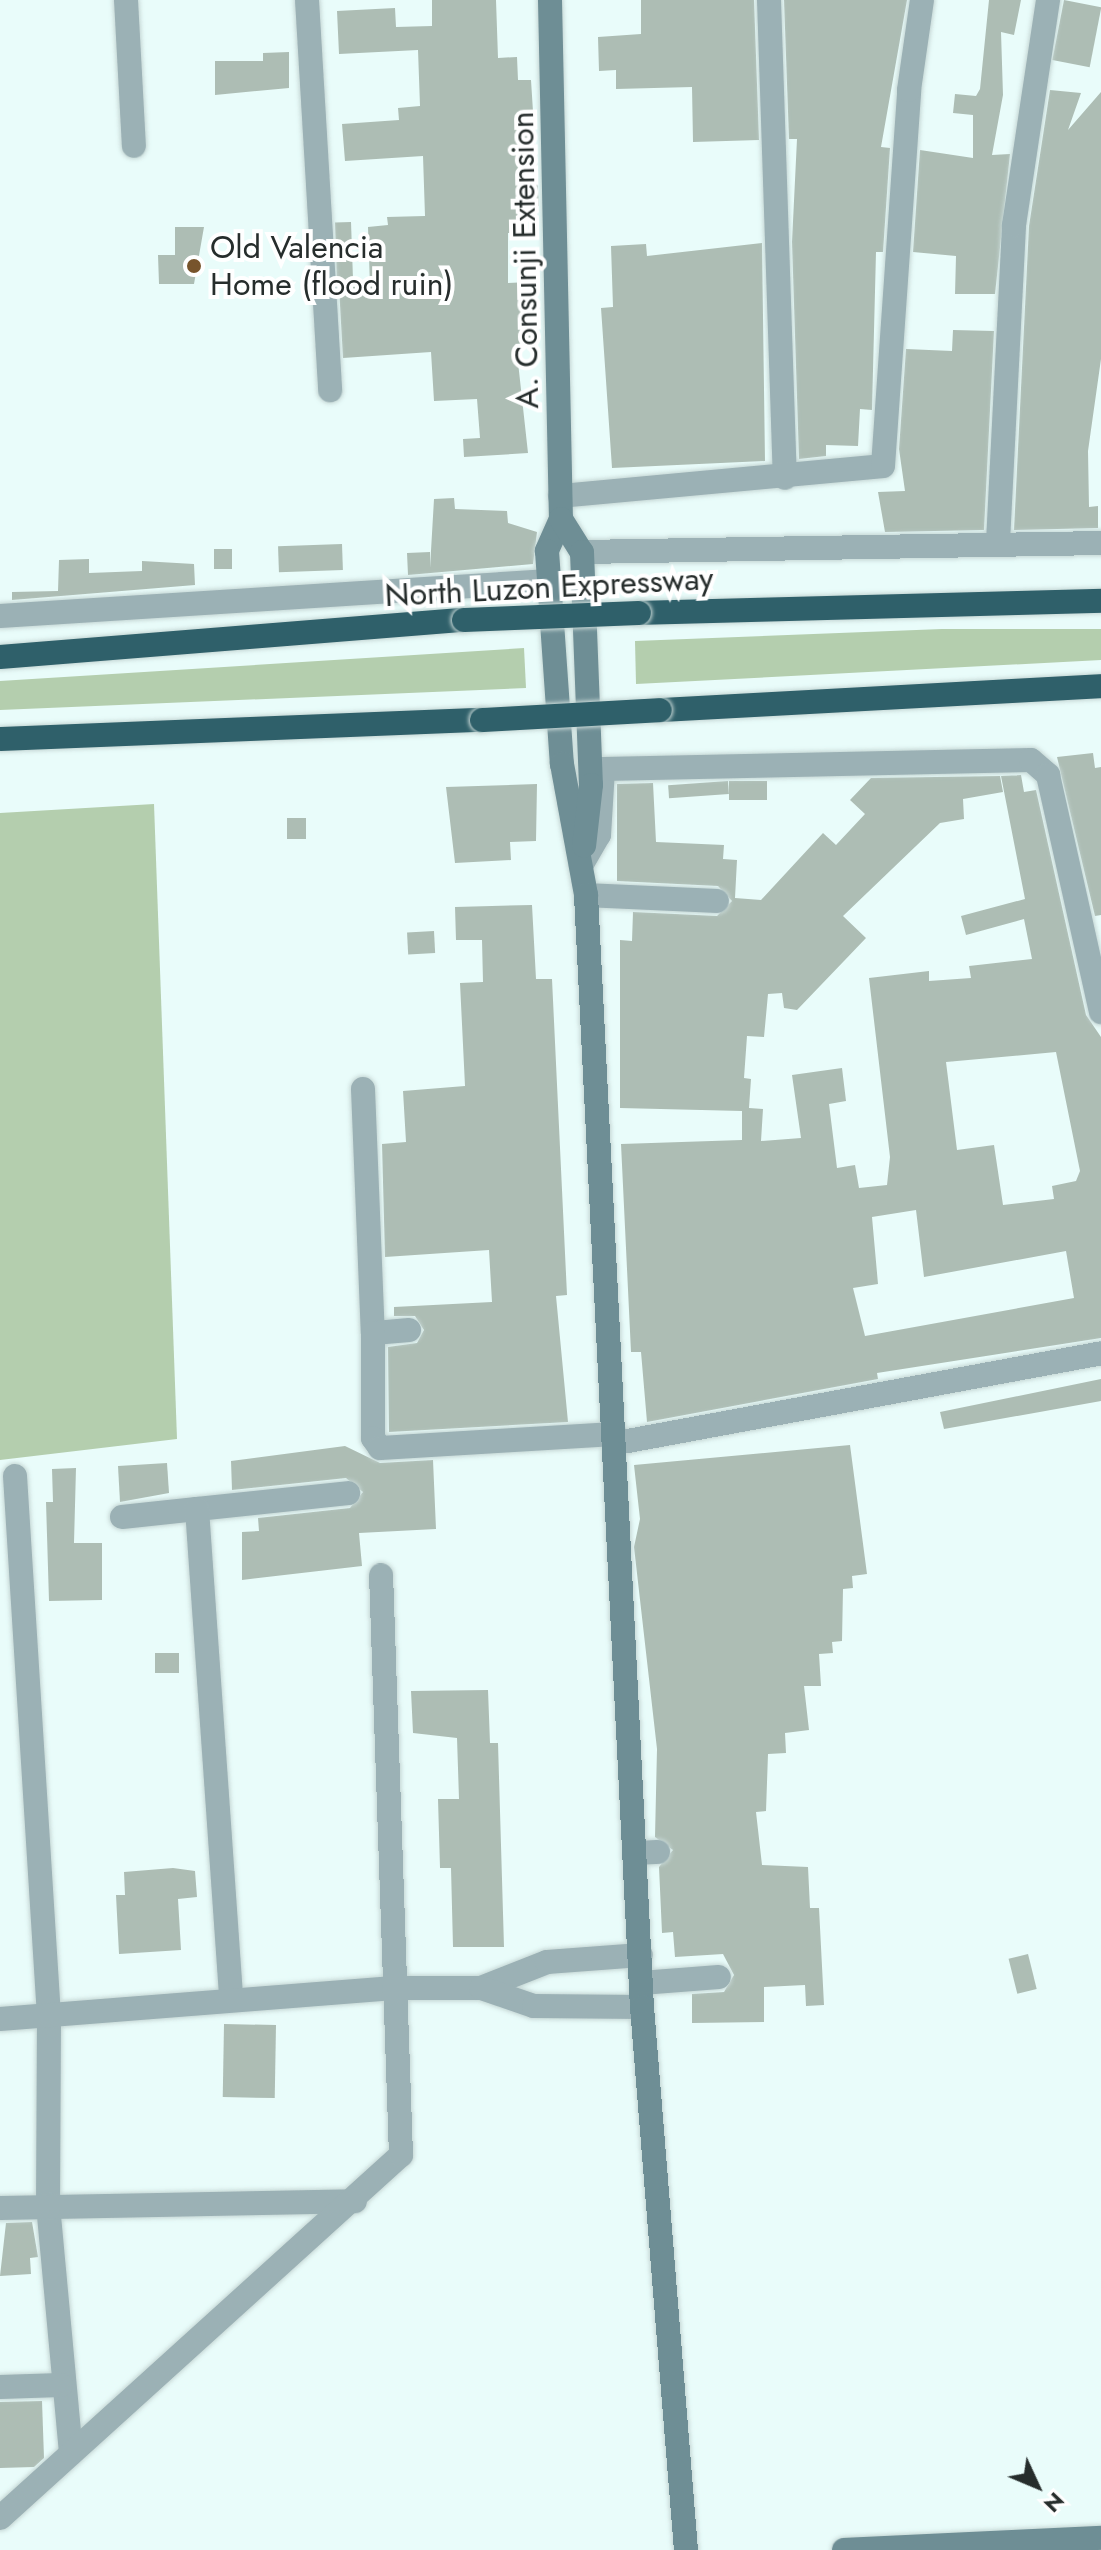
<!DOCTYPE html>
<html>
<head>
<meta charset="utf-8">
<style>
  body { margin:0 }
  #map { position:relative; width:1101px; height:2550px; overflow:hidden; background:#e9fcfa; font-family:Jost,sans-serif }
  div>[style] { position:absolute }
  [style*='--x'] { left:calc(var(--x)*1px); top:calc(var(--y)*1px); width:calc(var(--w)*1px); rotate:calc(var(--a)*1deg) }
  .green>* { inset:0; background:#b4ceae }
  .building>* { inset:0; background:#adbdb4; transform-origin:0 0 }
  .roads { filter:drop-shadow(0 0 2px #c6d7d5) drop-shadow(0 0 2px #c6d7d5) }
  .street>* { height:24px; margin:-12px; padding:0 12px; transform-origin:12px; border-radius:12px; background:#9bb1b5 }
  .secondary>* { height:24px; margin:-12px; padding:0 12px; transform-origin:12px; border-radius:12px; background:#6e8e95 }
  .highway>* { height:24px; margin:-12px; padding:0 12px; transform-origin:12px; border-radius:12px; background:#2f606a }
  .bridges { filter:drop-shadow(0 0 2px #c6d7d5) drop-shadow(0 0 2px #c6d7d5) }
  .highway-bridge>* { height:24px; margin:-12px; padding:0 12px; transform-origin:12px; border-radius:12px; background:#2f606a }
  .dots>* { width:22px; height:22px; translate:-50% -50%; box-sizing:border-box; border:4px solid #fff; border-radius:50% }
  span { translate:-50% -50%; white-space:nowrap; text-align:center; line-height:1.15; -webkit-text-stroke:8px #fff; paint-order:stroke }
  .poi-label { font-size:32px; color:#262d2c }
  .left { translate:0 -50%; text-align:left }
  .street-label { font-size:32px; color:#262d2c }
  .north { position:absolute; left:997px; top:2446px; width:80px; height:80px; -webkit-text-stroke:6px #fff; paint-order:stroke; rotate:134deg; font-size:22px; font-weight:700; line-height:32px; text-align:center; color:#262d2c }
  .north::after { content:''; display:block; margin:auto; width:28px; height:36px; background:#262d2c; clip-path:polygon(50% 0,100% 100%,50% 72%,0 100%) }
</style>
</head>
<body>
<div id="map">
  <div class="green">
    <i style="clip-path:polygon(942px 629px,1101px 629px,1101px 660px,636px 684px,635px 641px)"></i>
    <i style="clip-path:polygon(524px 648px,526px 688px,0 710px,0 681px)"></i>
    <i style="clip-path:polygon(154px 804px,177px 1439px,0 1460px,0 813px)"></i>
  </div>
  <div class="building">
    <i style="clip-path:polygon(432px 0,496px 0,498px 58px,517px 57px,518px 80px,531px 80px,539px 206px,523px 207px,524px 232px,508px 233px,508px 283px,529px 282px,532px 343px,516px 344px,528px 453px,464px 457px,463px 439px,480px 438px,477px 399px,434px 401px,431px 352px,343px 358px,339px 287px,370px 286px,368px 227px,388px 225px,387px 217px,425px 216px,423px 156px,345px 161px,342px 124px,399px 120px,398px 108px,420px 106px,418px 50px,339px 54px,337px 11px,395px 8px,396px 27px,432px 26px)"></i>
    <i style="clip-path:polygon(641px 0,754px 0,759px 140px,693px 142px,692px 87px,616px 89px,616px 70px,599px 71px,598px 37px,641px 34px)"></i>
    <i style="clip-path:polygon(784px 0,907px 0,881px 147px,890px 148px,883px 252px,876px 252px,872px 410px,860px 409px,858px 446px,826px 445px,826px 456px,799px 459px,792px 242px,797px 139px,789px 139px)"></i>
    <i style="clip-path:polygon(989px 0,1021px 0,1014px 35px,1001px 32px,1003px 95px,992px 155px,1010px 154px,995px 294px,955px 294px,956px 256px,913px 252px,920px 150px,973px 158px,973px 115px,953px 113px,955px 94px,976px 96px,980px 89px)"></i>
    <i style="left:1064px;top:0;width:38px;height:61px;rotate:11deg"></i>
    <i style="clip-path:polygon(289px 52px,289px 88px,215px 95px,215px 61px,263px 61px,263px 53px)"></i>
    <i style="clip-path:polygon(1050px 90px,1081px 93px,1068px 130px,1101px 92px,1101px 359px,1088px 451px,1089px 507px,1098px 506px,1098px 528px,1014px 530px,1029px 226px)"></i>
    <i style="left:351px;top:222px;width:58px;height:16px;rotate:88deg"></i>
    <i style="clip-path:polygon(175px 227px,204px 227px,194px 284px,159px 284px,158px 255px,175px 255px)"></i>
    <i style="clip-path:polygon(762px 243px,765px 461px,612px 468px,601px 308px,613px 307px,611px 246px,646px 244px,647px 256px)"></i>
    <i style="clip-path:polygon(953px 330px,994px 331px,984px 530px,885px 532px,878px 492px,905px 491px,899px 449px,906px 349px,952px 351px)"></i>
    <i style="clip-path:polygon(454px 498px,455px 509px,507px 511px,508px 523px,537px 532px,533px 564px,408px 575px,407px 553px,430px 552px,430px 568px,434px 499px)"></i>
    <i style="left:342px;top:544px;width:26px;height:64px;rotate:88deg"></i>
    <i style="left:214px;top:549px;width:18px;height:20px"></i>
    <i style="clip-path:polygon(89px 559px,89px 573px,142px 571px,142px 561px,194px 564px,195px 585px,12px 600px,12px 592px,58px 591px,59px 560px)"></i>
    <i style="clip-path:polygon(1093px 753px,1095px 768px,1101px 767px,1101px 915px,1095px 916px,1057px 757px)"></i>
    <i style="clip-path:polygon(evenodd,1021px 775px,1024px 792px,1036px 790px,1086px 1015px,1101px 1037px,1101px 1338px,877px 1373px,878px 1379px,647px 1422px,641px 1352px,631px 1352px,621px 1144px,742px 1140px,742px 1111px,620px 1108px,620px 940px,632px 941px,633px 912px,717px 916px,732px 901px,718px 886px,617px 881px,617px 784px,653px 783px,656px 842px,724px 845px,723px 859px,737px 860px,735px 898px,761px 900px,823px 833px,836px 845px,865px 814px,850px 800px,871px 778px,1000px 776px,1003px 792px,963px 799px,964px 819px,940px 823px,843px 916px,866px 938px,844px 961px,797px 1010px,784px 1008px,782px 993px,768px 994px,764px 1037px,747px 1036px,744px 1078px,751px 1079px,749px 1108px,763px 1109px,761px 1141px,801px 1138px,792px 1075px,842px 1068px,846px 1101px,829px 1104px,837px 1168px,855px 1165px,859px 1188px,887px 1185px,890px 1157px,869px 978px,929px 971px,929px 981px,971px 978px,969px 966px,1032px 959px,1024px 919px,966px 935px,961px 916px,1025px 899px,1001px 776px,1021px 775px,1056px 1052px,1080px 1171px,1076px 1181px,1052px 1186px,1054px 1199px,1003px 1205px,994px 1145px,957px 1150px,946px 1062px,1056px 1052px,1021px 775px,916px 1210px,924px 1277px,1066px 1251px,1074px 1298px,865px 1336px,853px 1288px,878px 1284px,872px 1217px,916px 1210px)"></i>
    <i style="left:728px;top:781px;width:13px;height:60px;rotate:86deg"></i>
    <i style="left:729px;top:781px;width:38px;height:19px"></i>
    <i style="clip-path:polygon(537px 784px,536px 841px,510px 842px,511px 860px,455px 863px,446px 787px)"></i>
    <i style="left:287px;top:818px;width:19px;height:21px"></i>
    <i style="clip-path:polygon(532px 905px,536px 979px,552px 979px,567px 1295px,556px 1296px,568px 1422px,389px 1432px,388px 1347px,417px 1343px,424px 1330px,415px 1316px,394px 1316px,394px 1307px,492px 1302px,489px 1250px,385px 1257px,382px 1144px,406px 1142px,403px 1091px,465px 1086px,460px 983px,483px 982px,482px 940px,456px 940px,455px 907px)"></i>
    <i style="left:434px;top:931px;width:22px;height:27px;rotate:87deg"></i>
    <i style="clip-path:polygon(1101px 1379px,1101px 1401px,944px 1429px,940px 1412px)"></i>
    <i style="clip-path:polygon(850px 1445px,867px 1574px,852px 1576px,853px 1588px,843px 1589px,842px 1641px,832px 1642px,833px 1653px,819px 1654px,821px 1686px,804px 1686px,809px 1730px,785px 1733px,786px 1753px,768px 1754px,766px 1811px,756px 1812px,762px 1865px,808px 1867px,810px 1908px,819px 1908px,824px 2005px,806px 2006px,805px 1985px,764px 1987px,764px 2022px,692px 2023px,692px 1994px,724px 1992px,734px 1975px,723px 1954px,675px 1957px,673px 1932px,662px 1933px,659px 1867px,673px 1850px,655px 1837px,657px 1749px,634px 1547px,640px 1519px,634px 1465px)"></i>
    <i style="clip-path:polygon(345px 1446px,380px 1463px,433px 1460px,436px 1529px,359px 1533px,362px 1566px,242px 1580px,242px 1532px,259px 1531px,258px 1518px,350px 1508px,363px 1492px,346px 1478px,232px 1490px,231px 1461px)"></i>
    <i style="clip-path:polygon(167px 1463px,169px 1493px,120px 1502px,118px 1466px)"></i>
    <i style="clip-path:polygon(76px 1468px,74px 1543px,102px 1543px,102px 1600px,49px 1601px,46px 1502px,53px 1502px,52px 1469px)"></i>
    <i style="left:179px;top:1653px;width:20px;height:24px;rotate:90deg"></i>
    <i style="clip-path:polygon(488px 1690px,490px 1743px,498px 1743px,504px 1947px,453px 1947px,451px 1868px,440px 1868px,438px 1799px,459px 1799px,457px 1738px,413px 1733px,411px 1691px)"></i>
    <i style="clip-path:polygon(173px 1868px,195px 1871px,197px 1897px,178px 1899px,181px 1950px,119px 1954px,116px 1895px,125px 1895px,124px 1872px)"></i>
    <i style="left:1028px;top:1954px;width:36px;height:20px;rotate:76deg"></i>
    <i style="left:276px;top:2025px;width:73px;height:52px;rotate:91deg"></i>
    <i style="clip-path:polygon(32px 2222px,38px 2257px,30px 2258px,31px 2274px,0 2276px,6px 2223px)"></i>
    <i style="clip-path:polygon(42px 2401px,44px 2458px,34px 2467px,0 2468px,0 2402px)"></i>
  </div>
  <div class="roads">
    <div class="street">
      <i style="--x:126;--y:0;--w:146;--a:86.9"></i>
      <i style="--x:307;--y:0;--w:391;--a:86.6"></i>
      <i style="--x:769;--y:0;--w:478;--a:88.1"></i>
      <i style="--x:560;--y:496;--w:324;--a:-5.3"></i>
      <i style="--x:883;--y:466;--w:377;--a:-86"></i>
      <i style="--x:909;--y:90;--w:91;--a:-81.8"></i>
      <i style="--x:998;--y:542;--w:317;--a:-87.1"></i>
      <i style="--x:1014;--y:225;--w:228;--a:-81.4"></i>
      <i style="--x:582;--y:552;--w:519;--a:-0.99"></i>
      <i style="--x:0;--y:616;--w:550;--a:-3.65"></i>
      <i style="--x:582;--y:864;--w:34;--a:-60"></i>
      <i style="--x:599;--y:835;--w:66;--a:-86.5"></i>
      <i style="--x:603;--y:769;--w:428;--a:-1.2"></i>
      <i style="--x:1031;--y:760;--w:23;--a:41"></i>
      <i style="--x:1048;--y:775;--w:243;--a:77.4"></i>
      <i style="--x:586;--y:895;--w:131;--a:2.6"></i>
      <i style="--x:363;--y:1089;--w:244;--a:87.7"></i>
      <i style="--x:409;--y:1330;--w:36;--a:175"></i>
      <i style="--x:373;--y:1333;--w:105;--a:90"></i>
      <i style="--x:373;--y:1438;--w:12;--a:55"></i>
      <i style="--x:380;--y:1448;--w:235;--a:-3.4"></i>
      <i style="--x:617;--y:1443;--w:492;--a:-10.5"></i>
      <i style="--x:15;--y:1476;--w:542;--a:86.4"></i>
      <i style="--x:49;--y:2017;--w:188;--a:90.3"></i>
      <i style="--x:48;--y:2205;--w:249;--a:84.7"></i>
      <i style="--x:197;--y:1509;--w:152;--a:-6"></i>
      <i style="--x:122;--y:1517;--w:75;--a:-6.1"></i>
      <i style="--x:197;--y:1509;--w:488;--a:86"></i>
      <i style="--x:638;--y:1853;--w:20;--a:-3"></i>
      <i style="--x:641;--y:1983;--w:78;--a:-4.4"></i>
      <i style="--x:481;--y:1988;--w:71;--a:-21.5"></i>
      <i style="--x:547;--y:1962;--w:94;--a:-4.3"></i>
      <i style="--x:0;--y:2019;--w:395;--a:-4.5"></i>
      <i style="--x:394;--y:1988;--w:87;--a:0"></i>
      <i style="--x:481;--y:1988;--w:56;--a:18.8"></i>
      <i style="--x:534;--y:2006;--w:108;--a:0.5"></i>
      <i style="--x:0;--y:2208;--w:355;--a:-1.1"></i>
      <i style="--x:0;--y:2387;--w:61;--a:-1.9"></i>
      <i style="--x:0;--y:2518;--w:541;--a:-42.15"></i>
      <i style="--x:401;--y:2155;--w:580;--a:-91.97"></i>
    </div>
    <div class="secondary">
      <i style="--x:550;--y:0;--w:519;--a:88.79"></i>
      <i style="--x:561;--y:519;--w:35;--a:114"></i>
      <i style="--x:547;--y:551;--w:214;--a:86"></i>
      <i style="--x:562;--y:764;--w:133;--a:79.6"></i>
      <i style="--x:586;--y:895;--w:1113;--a:87.12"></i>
      <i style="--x:642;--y:2007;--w:545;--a:85.37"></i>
      <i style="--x:561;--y:519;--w:39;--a:58"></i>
      <i style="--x:582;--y:552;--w:233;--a:87.8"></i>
      <i style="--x:591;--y:785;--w:61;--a:96.5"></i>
      <i style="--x:844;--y:2550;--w:257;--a:-2.7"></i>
    </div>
    <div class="highway">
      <i style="--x:639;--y:613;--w:462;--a:-1.5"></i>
      <i style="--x:0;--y:657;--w:465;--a:-4.6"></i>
      <i style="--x:660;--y:710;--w:442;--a:-3.1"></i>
      <i style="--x:0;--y:739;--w:482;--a:-2.3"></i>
    </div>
  </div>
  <div class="bridges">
    <div class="highway-bridge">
      <i style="--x:464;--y:620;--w:175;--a:-2.3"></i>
      <i style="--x:482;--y:720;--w:178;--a:-3.2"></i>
    </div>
  </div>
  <div class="dots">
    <i style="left:194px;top:266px;background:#77542c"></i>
  </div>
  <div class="poi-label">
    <span class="left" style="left:210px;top:266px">Old Valencia<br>Home (flood ruin)</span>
  </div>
  <div class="street-label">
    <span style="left:525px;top:260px;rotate:-91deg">A. Consunji Extension</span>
    <span style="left:549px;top:587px;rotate:-3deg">North Luzon Expressway</span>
  </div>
  <div class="north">N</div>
</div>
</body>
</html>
